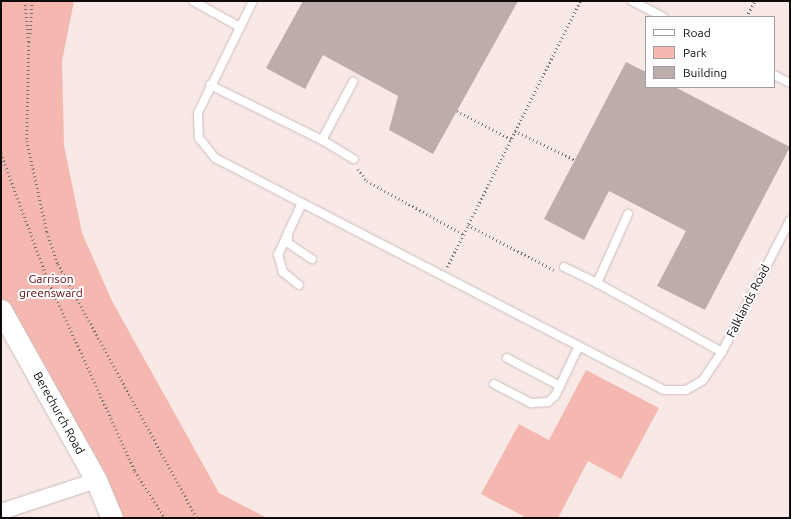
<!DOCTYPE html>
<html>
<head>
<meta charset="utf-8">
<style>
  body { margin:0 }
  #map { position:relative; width:791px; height:519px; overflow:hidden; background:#f8e8e6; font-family:Ubuntu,sans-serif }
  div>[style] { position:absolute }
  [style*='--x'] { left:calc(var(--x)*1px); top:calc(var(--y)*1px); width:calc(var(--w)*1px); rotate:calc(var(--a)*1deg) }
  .green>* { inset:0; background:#f5b8b1 }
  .building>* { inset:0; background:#bcadab }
  .path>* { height:2.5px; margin-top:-1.25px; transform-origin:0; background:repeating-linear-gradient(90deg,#7c7271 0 1px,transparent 0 4px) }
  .roads { filter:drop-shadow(0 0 1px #ccbdbb) drop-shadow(0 0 1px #ccbdbb) }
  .lane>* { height:8px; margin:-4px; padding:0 4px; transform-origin:4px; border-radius:4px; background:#fff }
  .street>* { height:15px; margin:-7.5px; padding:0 7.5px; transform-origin:7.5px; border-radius:7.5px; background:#fff }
  .secondary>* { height:21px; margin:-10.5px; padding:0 10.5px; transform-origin:10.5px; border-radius:10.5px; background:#fff }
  span { translate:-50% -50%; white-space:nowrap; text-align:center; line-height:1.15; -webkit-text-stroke:4px #fff; paint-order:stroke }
  .park-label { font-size:12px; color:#5e0508 }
  .street-label { font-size:12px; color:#100b0a }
  .frame { position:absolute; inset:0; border:2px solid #100b0a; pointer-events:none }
  .legend { position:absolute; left:645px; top:16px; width:130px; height:72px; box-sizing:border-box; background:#fff; border:1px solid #9f9d9d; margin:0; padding:5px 7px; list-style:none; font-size:12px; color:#100b0a }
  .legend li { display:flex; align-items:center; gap:8px; height:20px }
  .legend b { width:20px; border:1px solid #9f9d9d }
</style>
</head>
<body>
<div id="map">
  <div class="green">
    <i style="clip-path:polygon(1px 1px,74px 1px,62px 61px,64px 145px,82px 233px,112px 301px,219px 493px,267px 518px,119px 518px,1px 298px)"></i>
    <i style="clip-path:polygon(586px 370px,659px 408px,621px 479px,588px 461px,558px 518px,527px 518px,481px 494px,519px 424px,549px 440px)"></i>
  </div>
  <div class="building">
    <i style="clip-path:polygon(303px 1px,518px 1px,433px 154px,389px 130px,398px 96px,323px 55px,305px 89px,266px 68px)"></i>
    <i style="clip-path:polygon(626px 62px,646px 72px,646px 87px,675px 87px,790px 147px,705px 310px,657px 286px,686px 231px,609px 191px,584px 240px,544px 219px)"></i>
  </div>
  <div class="path">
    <i style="--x:25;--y:1;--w:41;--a:84.4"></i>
    <i style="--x:29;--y:42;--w:99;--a:91.2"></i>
    <i style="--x:27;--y:141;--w:93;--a:77.6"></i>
    <i style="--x:47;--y:232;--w:34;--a:71"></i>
    <i style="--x:58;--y:264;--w:290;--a:61.3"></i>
    <i style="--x:746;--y:17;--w:18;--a:-61"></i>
    <i style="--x:30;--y:34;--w:33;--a:-87"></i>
    <i style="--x:457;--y:111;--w:61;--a:27.4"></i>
    <i style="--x:515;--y:131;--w:67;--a:25.8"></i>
    <i style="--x:1;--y:153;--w:135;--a:69.7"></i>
    <i style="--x:48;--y:280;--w:210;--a:65.5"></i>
    <i style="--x:135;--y:471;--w:56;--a:57.4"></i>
    <i style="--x:358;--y:169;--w:15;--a:53"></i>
    <i style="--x:367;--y:181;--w:110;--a:28.9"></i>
    <i style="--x:468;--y:225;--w:97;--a:27.6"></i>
    <i style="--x:447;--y:267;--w:297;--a:-63.4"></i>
  </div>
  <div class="roads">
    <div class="lane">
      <i style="--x:193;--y:1;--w:54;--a:29"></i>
      <i style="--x:253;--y:1;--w:125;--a:116.2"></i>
      <i style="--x:198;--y:113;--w:25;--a:88"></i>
      <i style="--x:199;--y:138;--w:26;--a:51"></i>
      <i style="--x:215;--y:158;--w:505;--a:27.33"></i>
      <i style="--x:664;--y:390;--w:22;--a:0"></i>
      <i style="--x:686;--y:390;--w:20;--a:-30"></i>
      <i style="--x:703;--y:380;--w:34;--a:-56"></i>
      <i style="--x:722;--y:352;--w:148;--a:-62.7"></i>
      <i style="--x:632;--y:1;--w:35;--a:27"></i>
      <i style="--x:774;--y:75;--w:18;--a:27"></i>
      <i style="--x:210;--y:85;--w:125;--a:26.2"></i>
      <i style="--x:322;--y:140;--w:66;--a:-61.9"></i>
      <i style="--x:322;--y:140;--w:37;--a:31"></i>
      <i style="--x:628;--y:214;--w:76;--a:114.2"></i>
      <i style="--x:597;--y:283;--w:143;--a:28.9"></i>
      <i style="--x:288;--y:232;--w:11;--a:90"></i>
      <i style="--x:288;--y:243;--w:29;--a:34"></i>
      <i style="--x:564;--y:267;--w:37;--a:26"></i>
      <i style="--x:299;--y:285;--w:21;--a:-141"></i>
      <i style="--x:283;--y:272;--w:18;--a:-106"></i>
      <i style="--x:278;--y:255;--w:57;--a:-65.2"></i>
      <i style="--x:507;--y:358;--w:60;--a:27.8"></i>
      <i style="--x:494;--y:384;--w:42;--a:27.2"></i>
      <i style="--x:531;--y:403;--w:17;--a:-3"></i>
      <i style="--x:548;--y:402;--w:9;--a:-41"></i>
      <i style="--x:555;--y:396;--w:53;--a:-64.4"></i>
    </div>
    <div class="street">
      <i style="--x:1;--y:511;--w:100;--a:-18.1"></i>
    </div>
    <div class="secondary">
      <i style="--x:1;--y:310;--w:195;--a:60.8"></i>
      <i style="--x:96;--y:480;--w:41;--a:67.2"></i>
    </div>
  </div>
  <div class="park-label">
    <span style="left:51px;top:286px">Garrison<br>greensward</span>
  </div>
  <div class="street-label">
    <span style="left:748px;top:301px;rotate:-63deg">Falklands Road</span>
    <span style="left:59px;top:413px;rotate:61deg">Berechurch Road</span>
  </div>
  <div class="frame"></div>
  <ul class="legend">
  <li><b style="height:5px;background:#fff"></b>Road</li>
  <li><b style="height:11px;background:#f5b8b1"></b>Park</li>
  <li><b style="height:11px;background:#bcadab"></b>Building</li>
  </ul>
</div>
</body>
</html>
